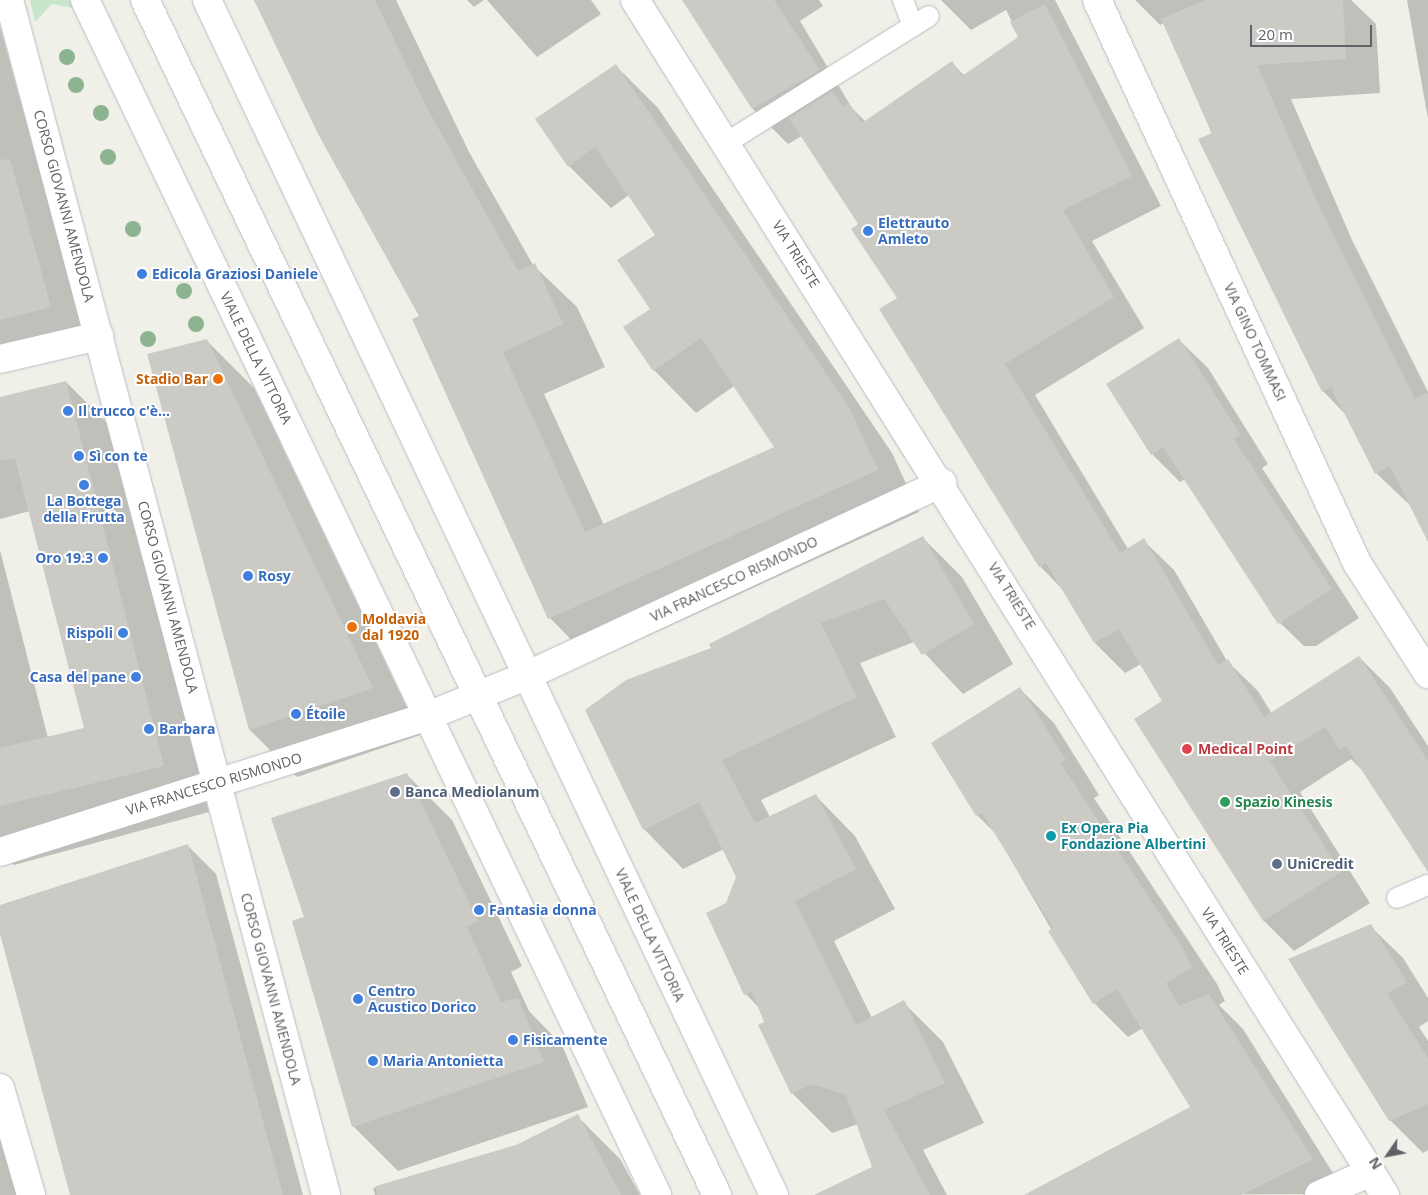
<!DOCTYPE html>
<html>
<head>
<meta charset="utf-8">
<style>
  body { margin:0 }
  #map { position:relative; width:1428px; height:1195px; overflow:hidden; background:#f0f0e9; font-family:"Open Sans",sans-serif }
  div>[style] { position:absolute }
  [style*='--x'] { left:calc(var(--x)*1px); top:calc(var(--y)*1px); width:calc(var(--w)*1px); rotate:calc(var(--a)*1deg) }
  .green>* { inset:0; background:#c7e6cb }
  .shadow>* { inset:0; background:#0003 }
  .building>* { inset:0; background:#cccac5 }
  .roads { filter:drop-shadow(0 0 1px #babcc1) drop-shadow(0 0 1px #babcc1) }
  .service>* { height:20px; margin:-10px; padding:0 10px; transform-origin:10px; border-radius:10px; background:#fff }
  .pedestrian>* { height:28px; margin:-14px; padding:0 14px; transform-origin:14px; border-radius:14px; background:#fff }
  .minor>* { height:28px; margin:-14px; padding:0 14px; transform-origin:14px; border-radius:14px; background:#fff }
  .tertiary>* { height:28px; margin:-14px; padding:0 14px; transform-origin:14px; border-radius:14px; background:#fff }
  .trees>* { width:16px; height:16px; margin:-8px; border-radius:50%; background:#8cb490 }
  .dots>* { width:14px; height:14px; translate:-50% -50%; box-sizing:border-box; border:2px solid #fff; border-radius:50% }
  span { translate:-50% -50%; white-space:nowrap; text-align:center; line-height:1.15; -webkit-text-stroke:4px #fff; paint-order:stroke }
  .street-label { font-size:14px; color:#606267 }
  .shop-label { font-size:14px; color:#366cbe; font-weight:700 }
  .left { translate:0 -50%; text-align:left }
  .right { translate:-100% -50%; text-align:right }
  .food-label { font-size:14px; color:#c56008; font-weight:700 }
  .health-label { font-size:14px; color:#be3a42; font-weight:700 }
  .service-label { font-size:14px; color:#4e5e75; font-weight:700 }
  .leisure-label { font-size:14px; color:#27864d; font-weight:700 }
  .culture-label { font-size:14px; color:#0d838f; font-weight:700 }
  .north { position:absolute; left:1363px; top:1130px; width:50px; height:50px; -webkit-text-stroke:4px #fff; paint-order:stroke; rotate:237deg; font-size:14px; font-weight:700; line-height:20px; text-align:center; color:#606267 }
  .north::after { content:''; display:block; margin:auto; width:18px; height:22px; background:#606267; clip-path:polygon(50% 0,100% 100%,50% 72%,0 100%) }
  .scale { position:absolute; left:1250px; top:25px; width:122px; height:22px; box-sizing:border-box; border:2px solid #606267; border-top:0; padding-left:6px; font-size:15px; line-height:18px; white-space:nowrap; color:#606267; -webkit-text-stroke:4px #fff; paint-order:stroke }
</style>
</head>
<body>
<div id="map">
  <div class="green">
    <i style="clip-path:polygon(30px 0,73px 0,77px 9px,52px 4px,35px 22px)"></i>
  </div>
  <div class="shadow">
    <i style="clip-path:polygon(254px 0,396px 0,469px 152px,533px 265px,577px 307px,605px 367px,544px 394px,604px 525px,776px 447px,734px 386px,696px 413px,654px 370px,656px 235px,629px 195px,611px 208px,569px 166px,616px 66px,658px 108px,892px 453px,919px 512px,592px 661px,550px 618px,421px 316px,319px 133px)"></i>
    <i style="clip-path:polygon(467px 0,484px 0,474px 7px)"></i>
    <i style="clip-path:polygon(487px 0,591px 0,601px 14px,537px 57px)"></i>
    <i style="clip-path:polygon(685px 0,819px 0,823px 6px,800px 21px,852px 108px,866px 122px,952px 63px,965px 76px,1020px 38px,1006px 10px,971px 30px,941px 0,1055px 0,1161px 206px,1092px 241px,1144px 328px,1035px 395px,1128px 549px,1143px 540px,1174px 570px,1227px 661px,1258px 691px,1272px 714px,1359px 657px,1390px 688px,1428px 746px,1428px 869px,1366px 774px,1351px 759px,1300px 792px,1370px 903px,1294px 951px,1264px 921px,1135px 719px,1163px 701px,1141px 664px,1125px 673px,1095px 643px,1064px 591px,1040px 566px,860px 224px,802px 136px,788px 144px,752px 108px)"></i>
    <i style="clip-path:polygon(1135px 0,1351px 0,1376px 24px,1380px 93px,1291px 99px,1352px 240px,1428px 392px,1428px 537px,1412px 507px,1376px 473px,1347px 416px,1323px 391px,1164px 23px,1160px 25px)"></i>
    <i style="clip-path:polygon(1407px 0,1428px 0,1428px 119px)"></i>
    <i style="clip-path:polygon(0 26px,86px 343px,0 366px)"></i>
    <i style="clip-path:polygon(206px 340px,254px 388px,420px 735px,297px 777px,250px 730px)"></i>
    <i style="clip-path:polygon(1179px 340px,1208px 368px,1268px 464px,1262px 468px,1359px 618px,1316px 646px,1304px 646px,1275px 618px,1185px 479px,1180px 482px,1152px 454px)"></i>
    <i style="clip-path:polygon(66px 382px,112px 428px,209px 812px,14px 865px,0 851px,0 550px,48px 738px,85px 728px,30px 511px,0 519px,0 398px)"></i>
    <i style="clip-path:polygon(922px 537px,962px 577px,1013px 664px,963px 694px,914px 642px,860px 663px,896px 737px,761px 800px,770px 817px,816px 796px,855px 836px,895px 909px,834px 941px,872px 1018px,903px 1002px,943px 1042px,984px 1123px,923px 1150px,947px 1195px,844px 1195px,874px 1167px,858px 1124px,832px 1133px,792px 1093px,761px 1010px,746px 994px,727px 904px,737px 877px,724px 849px,683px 869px,644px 829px,713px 648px)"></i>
    <i style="clip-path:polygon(1020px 689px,1054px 723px,1099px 795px,1094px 798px,1217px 984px,1225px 1001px,1219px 1005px,1243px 1029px,1346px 1194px,1047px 1195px,1192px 1108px,1143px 1028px,1128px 1037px,1094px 1003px,996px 834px,977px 815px,933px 743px)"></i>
    <i style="clip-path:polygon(407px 775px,452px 820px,522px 966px,511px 972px,529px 1011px,562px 1045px,588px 1107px,398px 1171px,353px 1126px,305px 917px)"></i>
    <i style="clip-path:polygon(188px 846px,216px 874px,303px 1195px,71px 1195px,0 930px,0 906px)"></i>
    <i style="clip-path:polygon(1370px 926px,1403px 958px,1428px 998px,1428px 1021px,1419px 1027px,1428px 1041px,1428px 1150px,1423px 1153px,1390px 1120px)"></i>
    <i style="clip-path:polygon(577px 1116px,620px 1159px,640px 1195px,375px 1195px,373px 1188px,516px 1146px)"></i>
    <i style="clip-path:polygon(0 1135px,17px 1195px,0 1195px)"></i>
  </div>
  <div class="building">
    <i style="clip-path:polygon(254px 0,375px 0,427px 108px,518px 271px,535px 263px,563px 324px,503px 352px,585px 532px,774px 447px,701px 338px,653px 371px,623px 327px,650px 309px,617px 260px,655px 235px,595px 147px,568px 167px,535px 119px,616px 64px,850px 409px,878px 470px,548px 619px,412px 319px,419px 316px,318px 134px)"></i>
    <i style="clip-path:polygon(682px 0,774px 0,820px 70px,752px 109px)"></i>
    <i style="clip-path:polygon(1205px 0,1343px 0,1346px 59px,1257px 65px,1318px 204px,1415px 399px,1428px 393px,1428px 542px,1390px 466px,1375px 474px,1331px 387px,1322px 392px,1198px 139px,1212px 133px,1161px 19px)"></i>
    <i style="clip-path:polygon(1045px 4px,1132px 176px,1063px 210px,1114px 297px,1005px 364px,1120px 553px,1144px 538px,1218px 665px,1228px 659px,1264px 717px,1359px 656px,1428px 761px,1428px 872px,1346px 746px,1340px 750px,1325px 727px,1270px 761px,1341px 872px,1263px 921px,1134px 719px,1162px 701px,1119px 629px,1094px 643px,1046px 563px,1039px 567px,879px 309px,897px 298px,851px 229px,858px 224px,789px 118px,832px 91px,843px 107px,849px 103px,862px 123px,952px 61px,962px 76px,1018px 37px,1010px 22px)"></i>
    <i style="clip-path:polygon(10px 159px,51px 307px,0 320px,0 160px)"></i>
    <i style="clip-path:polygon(1179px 338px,1241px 435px,1234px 439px,1332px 589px,1278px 624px,1163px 447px,1151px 455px,1106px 384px)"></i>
    <i style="clip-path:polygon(207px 339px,373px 688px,249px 730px,147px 354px)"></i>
    <i style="clip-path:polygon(66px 381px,164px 766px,0 806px,0 748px,84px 728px,15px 458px,0 461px,0 397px)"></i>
    <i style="clip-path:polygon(923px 536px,974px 624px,922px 655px,884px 599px,821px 623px,857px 697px,722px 760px,755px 823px,816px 794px,856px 869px,795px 901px,856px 1025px,904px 1000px,945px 1083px,884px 1110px,930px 1195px,814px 1195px,872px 1167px,846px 1095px,812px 1084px,791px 1094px,758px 1025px,764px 1022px,752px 992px,744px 995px,706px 913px,726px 903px,736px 877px,699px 802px,643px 830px,585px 710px,626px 680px,711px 648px,709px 644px)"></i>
    <i style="clip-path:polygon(1020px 687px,1066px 760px,1061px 764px,1183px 949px,1192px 967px,1166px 983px,1179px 1006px,1209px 994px,1313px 1159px,1241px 1195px,1024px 1195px,1190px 1107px,1117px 989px,1093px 1004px,1048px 931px,1053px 928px,982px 813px,976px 816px,931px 743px)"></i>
    <i style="clip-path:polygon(407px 773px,478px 921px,467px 927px,501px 1002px,518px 998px,544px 1062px,352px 1127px,292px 921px,304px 917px,271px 818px)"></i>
    <i style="clip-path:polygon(188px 844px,283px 1195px,70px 1195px,0 934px,0 905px)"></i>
    <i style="clip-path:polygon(1371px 924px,1407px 982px,1387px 994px,1428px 1058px,1428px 1104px,1389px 1121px,1288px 959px)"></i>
    <i style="clip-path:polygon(578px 1114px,621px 1195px,377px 1195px,376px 1186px,516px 1145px)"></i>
  </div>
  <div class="roads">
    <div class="service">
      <i style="--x:903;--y:0;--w:28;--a:69"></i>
      <i style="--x:726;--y:143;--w:239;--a:-32"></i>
      <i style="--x:1397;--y:898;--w:34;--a:-23"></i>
    </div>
    <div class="pedestrian">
      <i style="--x:145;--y:0;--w:1325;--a:64.42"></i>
    </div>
    <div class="minor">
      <i style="--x:1097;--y:0;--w:620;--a:65.21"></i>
      <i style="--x:1357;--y:563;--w:132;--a:57.4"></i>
      <i style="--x:0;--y:359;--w:102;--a:-13.1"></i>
      <i style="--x:0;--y:852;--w:449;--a:-17.6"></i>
      <i style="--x:428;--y:716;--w:106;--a:-22.2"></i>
      <i style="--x:526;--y:676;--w:459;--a:-24.9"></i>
      <i style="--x:0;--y:1088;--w:111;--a:73.8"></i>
      <i style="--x:1319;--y:1195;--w:57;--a:-23.9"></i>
    </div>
    <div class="tertiary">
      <i style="--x:9;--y:0;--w:1236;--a:75.14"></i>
      <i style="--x:85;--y:0;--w:1325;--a:64.42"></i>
      <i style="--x:207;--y:0;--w:1323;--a:64.62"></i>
      <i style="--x:635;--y:0;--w:1411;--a:57.89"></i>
    </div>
  </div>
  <div class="trees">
    <i style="left:67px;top:57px"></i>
    <i style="left:76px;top:85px"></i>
    <i style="left:101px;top:113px"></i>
    <i style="left:108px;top:157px"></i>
    <i style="left:133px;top:229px"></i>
    <i style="left:184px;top:291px"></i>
    <i style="left:196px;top:324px"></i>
    <i style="left:148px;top:339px"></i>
  </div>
  <div class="dots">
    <i style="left:868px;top:231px;background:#3f7fe0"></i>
    <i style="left:142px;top:274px;background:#3f7fe0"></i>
    <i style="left:218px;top:379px;background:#e8710a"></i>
    <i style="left:68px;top:411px;background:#3f7fe0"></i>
    <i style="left:79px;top:456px;background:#3f7fe0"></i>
    <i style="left:84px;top:485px;background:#3f7fe0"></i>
    <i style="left:103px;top:558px;background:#3f7fe0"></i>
    <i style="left:248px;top:576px;background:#3f7fe0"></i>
    <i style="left:352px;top:627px;background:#e8710a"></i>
    <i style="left:123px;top:633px;background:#3f7fe0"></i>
    <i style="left:136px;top:677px;background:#3f7fe0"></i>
    <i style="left:296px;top:714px;background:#3f7fe0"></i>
    <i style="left:149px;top:729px;background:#3f7fe0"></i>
    <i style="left:1187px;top:749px;background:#e0444e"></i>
    <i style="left:395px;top:792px;background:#5c6f8a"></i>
    <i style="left:1225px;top:802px;background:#2e9e5b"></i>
    <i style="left:1051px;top:836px;background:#0f9aa8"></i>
    <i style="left:1277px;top:864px;background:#5c6f8a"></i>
    <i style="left:479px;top:910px;background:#3f7fe0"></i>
    <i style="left:358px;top:999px;background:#3f7fe0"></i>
    <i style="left:513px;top:1040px;background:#3f7fe0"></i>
    <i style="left:373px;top:1061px;background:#3f7fe0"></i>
  </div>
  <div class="street-label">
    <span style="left:64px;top:206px;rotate:75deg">CORSO GIOVANNI AMENDOLA</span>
    <span style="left:796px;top:254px;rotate:58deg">VIA TRIESTE</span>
    <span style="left:1255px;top:342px;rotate:65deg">VIA GINO TOMMASI</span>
    <span style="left:256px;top:358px;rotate:64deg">VIALE DELLA VITTORIA</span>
    <span style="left:734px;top:579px;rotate:-25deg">VIA FRANCESCO RISMONDO</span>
    <span style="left:1012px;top:596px;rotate:58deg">VIA TRIESTE</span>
    <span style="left:168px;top:597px;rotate:75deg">CORSO GIOVANNI AMENDOLA</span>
    <span style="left:214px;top:784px;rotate:-17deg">VIA FRANCESCO RISMONDO</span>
    <span style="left:650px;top:935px;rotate:65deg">VIALE DELLA VITTORIA</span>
    <span style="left:1225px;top:941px;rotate:58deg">VIA TRIESTE</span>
    <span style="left:271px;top:989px;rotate:75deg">CORSO GIOVANNI AMENDOLA</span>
  </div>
  <div class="shop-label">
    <span class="left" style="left:878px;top:231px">Elettrauto<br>Amleto</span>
    <span class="left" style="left:152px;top:274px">Edicola Graziosi Daniele</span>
    <span class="left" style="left:78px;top:411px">Il trucco c'è...</span>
    <span class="left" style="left:89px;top:456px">Sì con te</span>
    <span style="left:84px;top:509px">La Bottega<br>della Frutta</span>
    <span class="right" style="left:93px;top:558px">Oro 19.3</span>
    <span class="left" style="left:258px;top:576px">Rosy</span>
    <span class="right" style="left:113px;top:633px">Rispoli</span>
    <span class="right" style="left:126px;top:677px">Casa del pane</span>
    <span class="left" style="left:306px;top:714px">Étoile</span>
    <span class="left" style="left:159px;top:729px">Barbara</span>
    <span class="left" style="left:489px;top:910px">Fantasia donna</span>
    <span class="left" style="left:368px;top:999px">Centro<br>Acustico Dorico</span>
    <span class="left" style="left:523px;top:1040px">Fisicamente</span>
    <span class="left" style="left:383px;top:1061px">Maria Antonietta</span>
  </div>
  <div class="food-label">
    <span class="right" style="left:208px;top:379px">Stadio Bar</span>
    <span class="left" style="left:362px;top:627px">Moldavia<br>dal 1920</span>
  </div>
  <div class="health-label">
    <span class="left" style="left:1198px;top:749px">Medical Point</span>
  </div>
  <div class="service-label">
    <span class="left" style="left:405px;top:792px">Banca Mediolanum</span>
    <span class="left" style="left:1287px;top:864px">UniCredit</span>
  </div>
  <div class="leisure-label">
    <span class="left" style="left:1235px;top:802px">Spazio Kinesis</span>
  </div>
  <div class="culture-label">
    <span class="left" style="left:1061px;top:836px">Ex Opera Pia<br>Fondazione Albertini</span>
  </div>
  <div class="north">N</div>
  <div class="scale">20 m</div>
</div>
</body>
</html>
